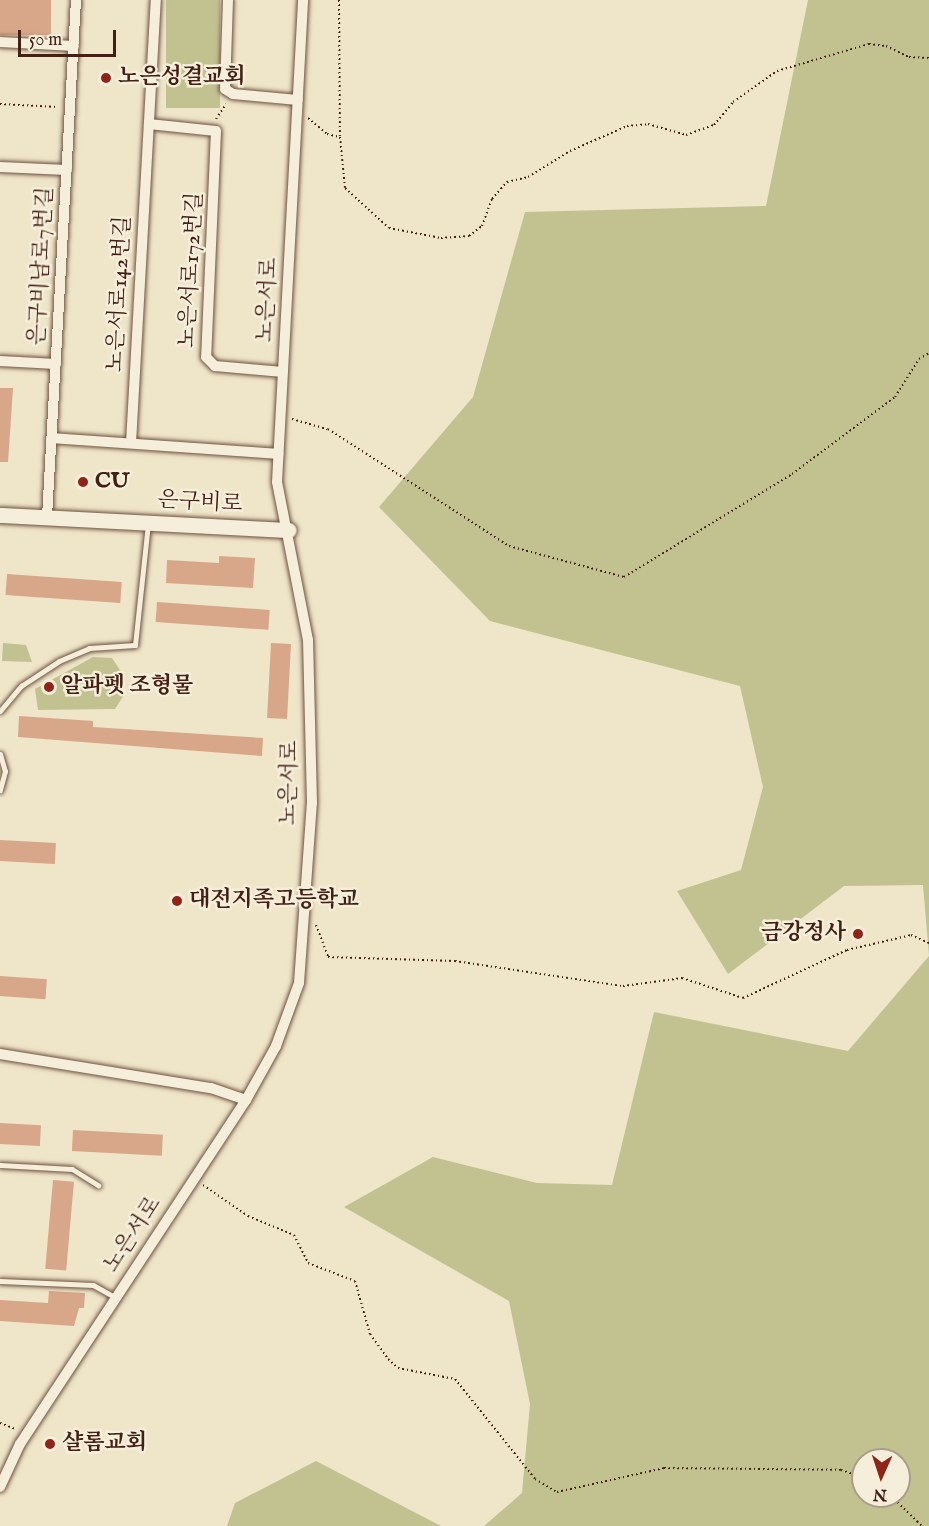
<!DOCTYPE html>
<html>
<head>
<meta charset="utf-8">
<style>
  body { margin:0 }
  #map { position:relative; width:929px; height:1526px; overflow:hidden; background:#efe5c8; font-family:"IM FELL English","Noto Serif KR",serif }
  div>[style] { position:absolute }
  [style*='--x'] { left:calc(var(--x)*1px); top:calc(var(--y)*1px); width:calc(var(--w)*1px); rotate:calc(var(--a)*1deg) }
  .green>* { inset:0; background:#c1c290; transform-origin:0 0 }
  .building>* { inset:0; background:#d8a689; transform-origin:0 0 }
  .path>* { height:2px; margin-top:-1px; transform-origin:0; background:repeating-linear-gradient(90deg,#432013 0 1.5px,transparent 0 4.5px) }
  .roads { filter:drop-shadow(0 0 2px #6e5140) drop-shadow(0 0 2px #6e5140) }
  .lane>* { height:5px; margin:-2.5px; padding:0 2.5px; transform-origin:2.5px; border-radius:2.5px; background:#f5eedb }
  .street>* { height:10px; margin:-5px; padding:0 5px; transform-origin:5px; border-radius:5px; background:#f5eedb }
  .secondary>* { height:15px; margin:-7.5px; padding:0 7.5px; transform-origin:7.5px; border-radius:7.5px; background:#f5eedb }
  .dots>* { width:16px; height:16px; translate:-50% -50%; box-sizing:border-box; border:3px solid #f5eedb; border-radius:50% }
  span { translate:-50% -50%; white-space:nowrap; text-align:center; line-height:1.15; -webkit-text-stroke:5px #f5eedb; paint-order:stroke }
  .poi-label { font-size:22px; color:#432013; font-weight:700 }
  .left { translate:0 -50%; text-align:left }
  .right { translate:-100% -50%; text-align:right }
  .street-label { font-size:22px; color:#432013 }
  .north { position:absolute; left:851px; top:1448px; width:60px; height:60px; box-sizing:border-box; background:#f5eedb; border:2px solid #ae9c8b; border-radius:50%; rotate:183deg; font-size:16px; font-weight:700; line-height:24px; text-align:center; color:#432013 }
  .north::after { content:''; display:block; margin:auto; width:21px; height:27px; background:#8f2418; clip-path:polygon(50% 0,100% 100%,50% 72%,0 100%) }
  .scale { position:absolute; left:18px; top:30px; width:98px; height:27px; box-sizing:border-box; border:3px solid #432013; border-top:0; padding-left:8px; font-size:18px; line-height:21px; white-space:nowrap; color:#432013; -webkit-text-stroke:4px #f5eedb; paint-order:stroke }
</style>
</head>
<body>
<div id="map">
  <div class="green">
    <i style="left:166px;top:0;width:54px;height:108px"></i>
    <i style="clip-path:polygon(evenodd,808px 0,929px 0,929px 1526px,484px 1526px,522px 1493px,530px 1404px,509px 1301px,344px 1207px,433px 1157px,537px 1183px,612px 1185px,654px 1012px,848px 1051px,929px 956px,923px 885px,844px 886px,728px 974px,677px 891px,741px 870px,763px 787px,740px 686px,490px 621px,379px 507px,473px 397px,525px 212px,766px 206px,808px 0,863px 1460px,899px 1460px,899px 1496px,863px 1496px,863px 1460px)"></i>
    <i style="clip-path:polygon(3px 643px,26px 645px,32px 662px,2px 661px)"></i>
    <i style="clip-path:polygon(93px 657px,112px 658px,122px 673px,124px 695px,115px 709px,38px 710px,35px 689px)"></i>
    <i style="clip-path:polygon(316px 1461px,441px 1526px,227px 1526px,235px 1503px)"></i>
  </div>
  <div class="building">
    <i style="left:0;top:0;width:51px;height:35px"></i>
    <i style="clip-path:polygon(0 388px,13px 388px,8px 462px,0 462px)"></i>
    <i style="clip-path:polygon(219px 556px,255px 558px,253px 588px,166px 583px,167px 560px,219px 563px)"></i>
    <i style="left:7px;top:574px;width:115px;height:21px;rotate:4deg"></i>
    <i style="left:157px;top:602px;width:113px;height:20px;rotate:4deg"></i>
    <i style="left:271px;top:643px;width:20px;height:75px;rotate:3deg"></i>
    <i style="clip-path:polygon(19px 716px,93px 721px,93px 727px,263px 738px,262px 756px,18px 737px)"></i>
    <i style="left:0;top:840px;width:56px;height:21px;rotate:3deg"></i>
    <i style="left:0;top:976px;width:47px;height:20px;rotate:4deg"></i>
    <i style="left:0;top:1123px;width:41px;height:21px;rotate:3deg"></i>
    <i style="left:73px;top:1130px;width:90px;height:21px;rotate:3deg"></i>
    <i style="left:53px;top:1180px;width:21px;height:89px;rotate:5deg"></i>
    <i style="clip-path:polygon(49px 1291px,85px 1293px,84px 1308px,79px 1308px,74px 1326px,0 1321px,0 1300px,48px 1303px)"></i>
  </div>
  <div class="path">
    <i style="--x:339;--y:0;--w:137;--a:89.6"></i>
    <i style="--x:340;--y:137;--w:51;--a:84.4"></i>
    <i style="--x:345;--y:188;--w:59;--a:42.3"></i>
    <i style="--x:389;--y:228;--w:53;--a:10.9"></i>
    <i style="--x:441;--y:238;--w:28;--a:-4"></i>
    <i style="--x:469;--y:236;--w:16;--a:-38"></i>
    <i style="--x:482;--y:226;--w:29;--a:-70"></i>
    <i style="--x:492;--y:199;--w:23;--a:-49"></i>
    <i style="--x:507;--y:182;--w:22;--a:-13"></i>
    <i style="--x:528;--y:177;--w:49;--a:-31.8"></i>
    <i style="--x:570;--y:151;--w:62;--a:-23.7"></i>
    <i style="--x:627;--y:126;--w:21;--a:-5"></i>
    <i style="--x:648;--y:124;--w:40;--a:16"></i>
    <i style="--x:686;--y:135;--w:30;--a:-20"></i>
    <i style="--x:714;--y:125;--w:30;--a:-50"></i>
    <i style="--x:733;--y:102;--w:54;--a:-35.2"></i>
    <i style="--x:777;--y:71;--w:96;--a:-16.4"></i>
    <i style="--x:869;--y:44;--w:17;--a:7"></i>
    <i style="--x:886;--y:46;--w:25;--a:26"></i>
    <i style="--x:909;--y:57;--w:20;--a:3"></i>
    <i style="--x:0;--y:104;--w:58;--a:3"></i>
    <i style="--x:308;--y:118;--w:25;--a:40"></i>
    <i style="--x:327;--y:134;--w:13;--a:13"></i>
    <i style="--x:216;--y:119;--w:18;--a:-56"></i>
    <i style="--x:292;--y:419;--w:37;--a:16"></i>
    <i style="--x:328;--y:429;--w:216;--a:32.9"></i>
    <i style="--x:509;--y:546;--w:119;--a:15.1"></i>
    <i style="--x:624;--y:577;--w:197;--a:-31.5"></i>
    <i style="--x:792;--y:474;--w:129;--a:-36.8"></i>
    <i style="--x:895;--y:397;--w:45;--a:-57.7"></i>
    <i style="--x:919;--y:359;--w:12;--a:-31"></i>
    <i style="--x:316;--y:925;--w:34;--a:69"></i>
    <i style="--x:328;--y:957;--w:127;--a:1.8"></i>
    <i style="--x:455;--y:961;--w:170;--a:8.5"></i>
    <i style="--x:623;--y:986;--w:60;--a:-7.7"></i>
    <i style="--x:682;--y:978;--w:64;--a:18.2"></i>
    <i style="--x:743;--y:998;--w:115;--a:-24.8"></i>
    <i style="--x:847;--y:950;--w:66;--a:-13.2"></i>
    <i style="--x:911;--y:935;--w:20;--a:24"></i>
    <i style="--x:203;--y:1185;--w:55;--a:34.6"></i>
    <i style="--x:248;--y:1216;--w:50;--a:22.4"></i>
    <i style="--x:294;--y:1235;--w:31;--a:63"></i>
    <i style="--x:308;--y:1263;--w:50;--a:21"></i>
    <i style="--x:355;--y:1281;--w:55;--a:74.2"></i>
    <i style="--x:370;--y:1334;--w:31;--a:54"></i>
    <i style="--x:388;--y:1359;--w:13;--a:42"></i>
    <i style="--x:398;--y:1368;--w:58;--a:10.9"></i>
    <i style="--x:455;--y:1379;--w:128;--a:51.3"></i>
    <i style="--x:535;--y:1479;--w:26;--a:31"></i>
    <i style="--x:557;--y:1492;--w:110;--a:-12.6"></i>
    <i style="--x:664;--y:1468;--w:177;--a:0.6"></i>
    <i style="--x:841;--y:1470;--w:23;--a:18"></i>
    <i style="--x:0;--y:1423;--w:17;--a:21"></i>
    <i style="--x:891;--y:1496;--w:43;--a:44.1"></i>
  </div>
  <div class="roads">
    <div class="lane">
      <i style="--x:0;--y:711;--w:33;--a:-50"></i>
      <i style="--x:21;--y:686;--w:45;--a:-33.3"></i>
      <i style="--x:59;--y:661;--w:33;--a:-23"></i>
      <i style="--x:89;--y:648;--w:46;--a:-3.7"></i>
      <i style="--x:135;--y:645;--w:122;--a:-83.9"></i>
      <i style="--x:0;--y:754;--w:18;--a:74"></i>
      <i style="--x:5;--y:771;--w:20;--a:105"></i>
      <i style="--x:0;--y:1165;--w:72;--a:3.2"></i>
      <i style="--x:72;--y:1169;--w:31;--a:32"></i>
      <i style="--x:0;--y:1281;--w:93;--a:2.5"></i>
      <i style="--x:93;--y:1285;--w:26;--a:29"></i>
    </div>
    <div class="street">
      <i style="--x:228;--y:0;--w:89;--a:91.9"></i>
      <i style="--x:225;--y:89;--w:9;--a:32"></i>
      <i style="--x:233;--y:94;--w:65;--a:5.3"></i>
      <i style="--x:0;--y:42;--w:74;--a:3.1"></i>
      <i style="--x:149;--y:124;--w:67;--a:6"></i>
      <i style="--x:216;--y:131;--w:226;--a:92.5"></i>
      <i style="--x:206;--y:357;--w:13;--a:45"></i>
      <i style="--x:215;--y:366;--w:68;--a:5"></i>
      <i style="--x:0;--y:167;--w:67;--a:2.6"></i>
      <i style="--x:0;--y:361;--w:56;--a:3.1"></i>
      <i style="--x:52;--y:438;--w:227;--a:4"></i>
      <i style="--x:131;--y:443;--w:444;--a:-86.8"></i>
      <i style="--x:47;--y:517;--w:518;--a:-86.79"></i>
      <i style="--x:0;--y:1054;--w:214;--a:9.2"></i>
      <i style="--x:211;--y:1088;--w:37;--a:19"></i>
      <i style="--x:0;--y:1487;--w:47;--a:-65.1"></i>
      <i style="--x:20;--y:1444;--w:412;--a:-56.7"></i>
      <i style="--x:246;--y:1100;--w:62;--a:-60.9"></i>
      <i style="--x:276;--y:1046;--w:67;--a:-69.9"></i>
      <i style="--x:299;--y:983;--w:180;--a:-85.9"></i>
      <i style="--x:312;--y:803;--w:163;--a:-91.4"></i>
      <i style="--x:308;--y:640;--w:161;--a:-101.1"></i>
      <i style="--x:277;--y:482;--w:483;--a:-86.9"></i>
    </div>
    <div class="secondary">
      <i style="--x:0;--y:515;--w:289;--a:3"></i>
    </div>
  </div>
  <div class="dots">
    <i style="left:106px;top:78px;background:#8f2418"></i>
    <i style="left:83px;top:482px;background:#8f2418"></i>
    <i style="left:49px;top:687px;background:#8f2418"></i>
    <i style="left:177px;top:901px;background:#8f2418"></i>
    <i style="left:858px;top:934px;background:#8f2418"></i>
    <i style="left:50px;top:1444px;background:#8f2418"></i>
  </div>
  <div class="poi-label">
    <span class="left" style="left:118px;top:78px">노은성결교회</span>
    <span class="left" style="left:95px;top:482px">CU</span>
    <span class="left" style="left:61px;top:687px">알파펫 조형물</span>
    <span class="left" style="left:189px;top:901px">대전지족고등학교</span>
    <span class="right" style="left:846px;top:934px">금강정사</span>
    <span class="left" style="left:62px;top:1444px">샬롬교회</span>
  </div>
  <div class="street-label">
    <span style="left:42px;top:266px;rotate:-87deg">은구비남로7번길</span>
    <span style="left:192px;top:270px;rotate:-87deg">노은서로172번길</span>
    <span style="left:120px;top:294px;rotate:-87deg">노은서로142번길</span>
    <span style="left:268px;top:300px;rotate:-87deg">노은서로</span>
    <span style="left:200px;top:503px;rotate:3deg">은구비로</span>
    <span style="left:290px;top:783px;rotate:-89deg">노은서로</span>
    <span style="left:133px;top:1235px;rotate:-57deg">노은서로</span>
  </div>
  <div class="north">N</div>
  <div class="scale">50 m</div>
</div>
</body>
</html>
